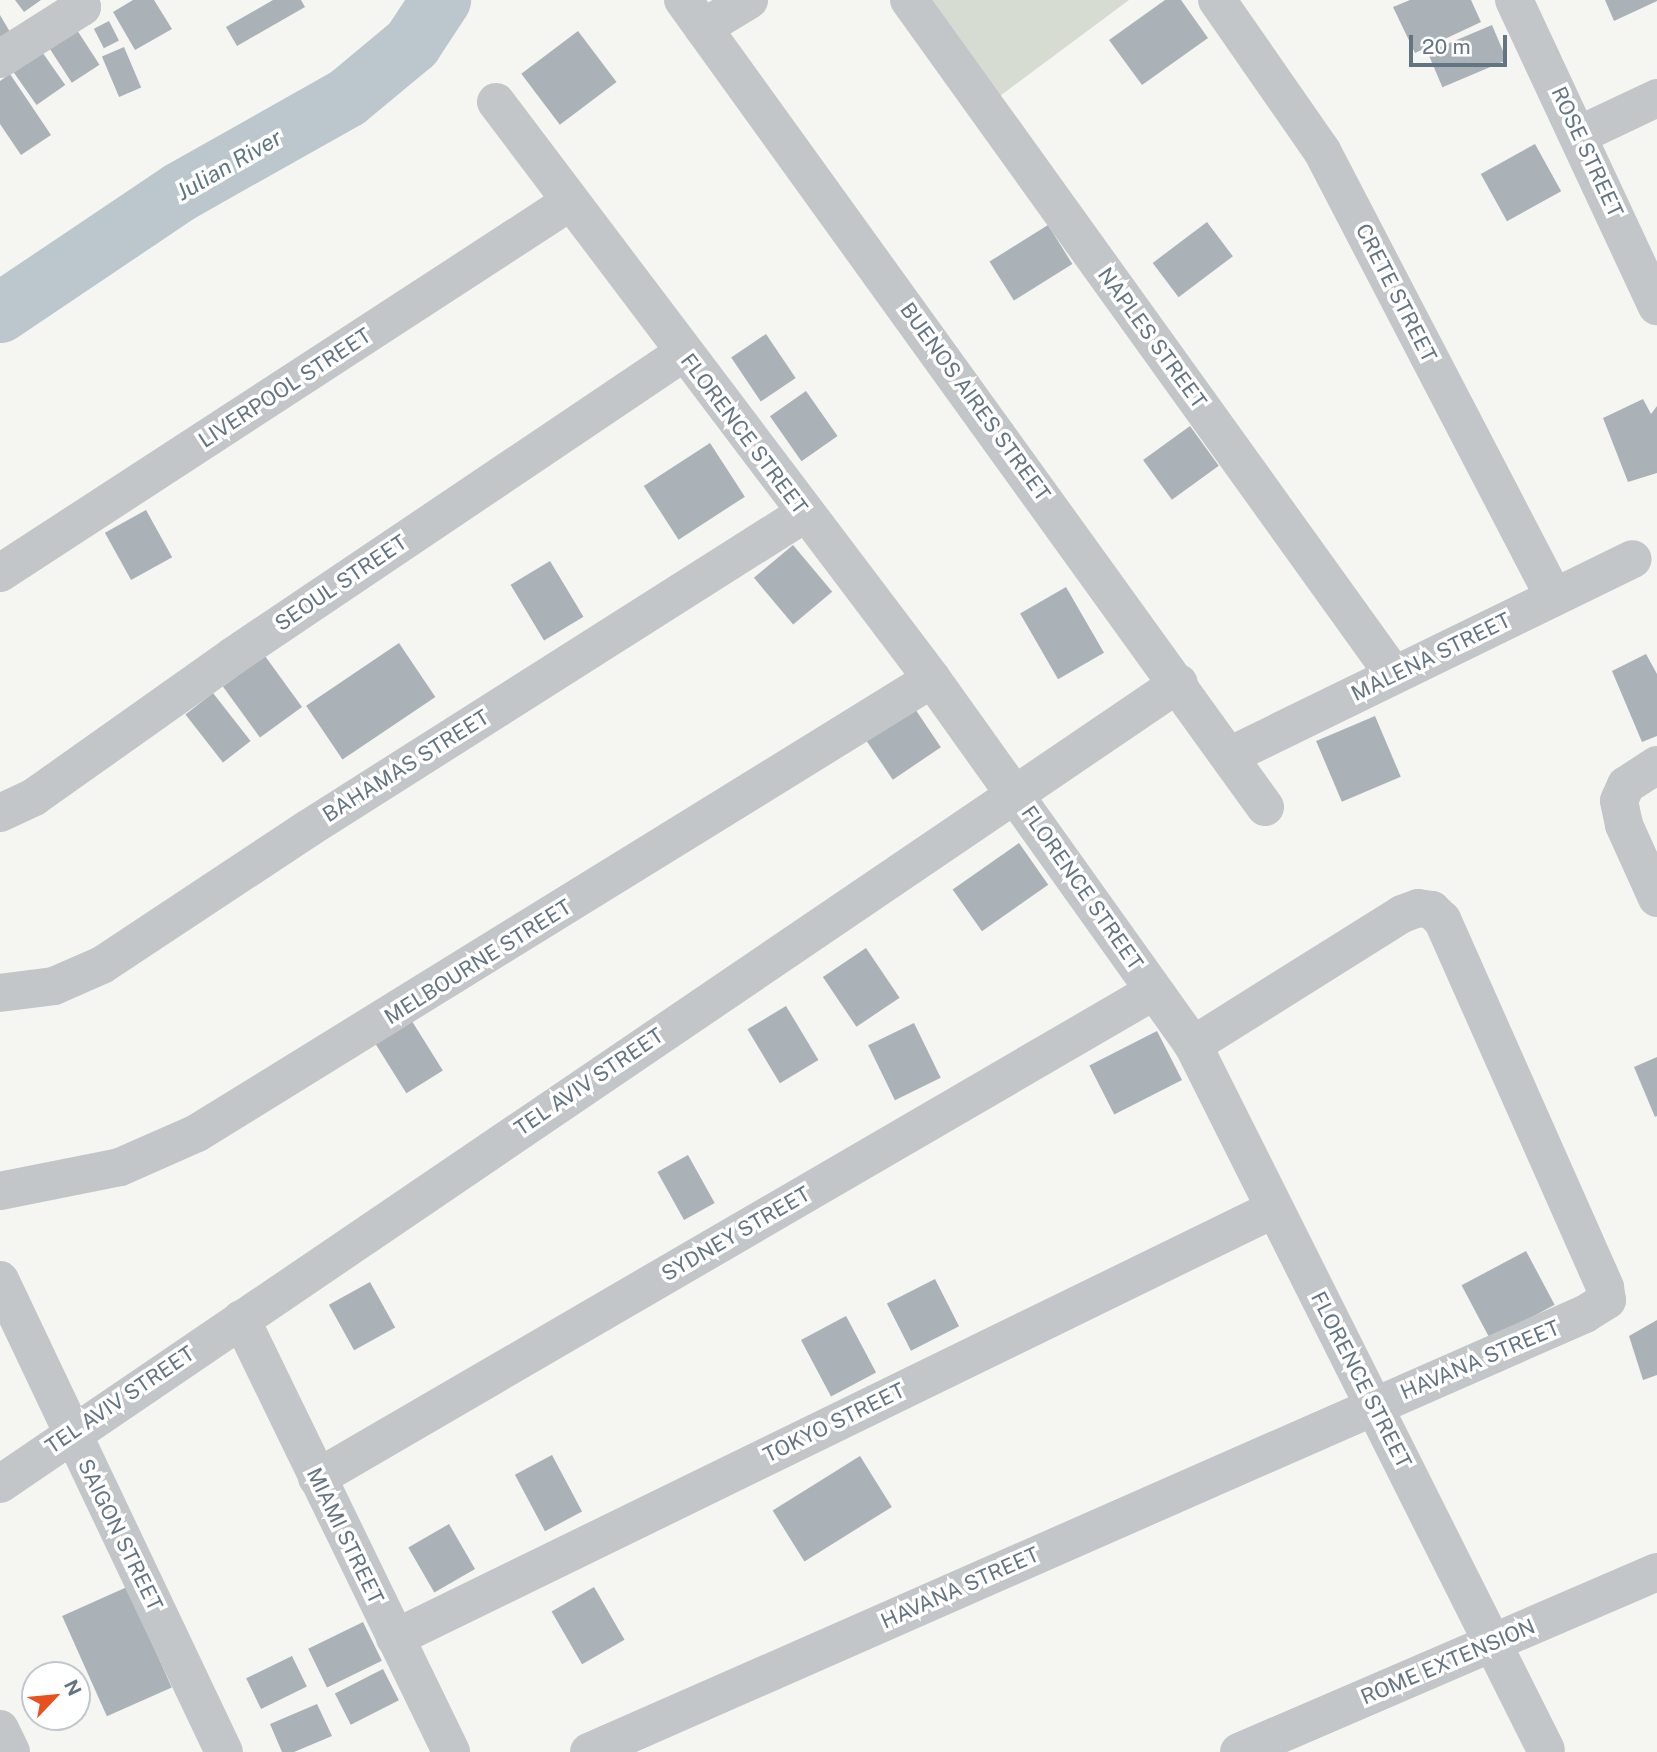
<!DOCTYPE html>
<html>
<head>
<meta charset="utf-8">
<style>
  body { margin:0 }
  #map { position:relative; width:1657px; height:1752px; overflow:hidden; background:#f5f5f1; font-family:"Public Sans",sans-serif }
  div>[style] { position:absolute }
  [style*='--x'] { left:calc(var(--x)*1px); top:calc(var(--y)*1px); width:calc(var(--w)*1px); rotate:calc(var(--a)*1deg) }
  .green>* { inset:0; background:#d6dcd2 }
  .river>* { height:60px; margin:-30px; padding:0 30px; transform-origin:30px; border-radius:30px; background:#bbc7cc }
  .building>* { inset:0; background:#aab2b8; transform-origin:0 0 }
  .street>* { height:38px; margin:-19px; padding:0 19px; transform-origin:19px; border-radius:19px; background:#c2c6c9 }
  span { translate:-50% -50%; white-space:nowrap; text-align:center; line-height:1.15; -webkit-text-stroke:7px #fff; paint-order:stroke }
  .street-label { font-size:21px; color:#637483 }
  .water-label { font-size:23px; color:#5f7780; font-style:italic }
  .north { position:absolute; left:21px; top:1661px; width:70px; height:70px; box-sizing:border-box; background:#fff; border:2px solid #c1c7cd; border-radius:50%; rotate:64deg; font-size:19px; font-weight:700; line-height:28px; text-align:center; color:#637483 }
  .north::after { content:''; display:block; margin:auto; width:24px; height:32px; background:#e8511e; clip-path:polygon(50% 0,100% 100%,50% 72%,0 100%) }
  .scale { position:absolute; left:1409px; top:35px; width:98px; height:32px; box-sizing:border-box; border:4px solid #637483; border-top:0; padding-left:9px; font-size:21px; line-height:24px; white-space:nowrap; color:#637483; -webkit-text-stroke:5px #fff; paint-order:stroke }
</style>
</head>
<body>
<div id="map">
  <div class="green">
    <i style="clip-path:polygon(932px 0,1129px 0,1000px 96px)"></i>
  </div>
  <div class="river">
    <i style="--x:0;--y:313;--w:217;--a:-33.9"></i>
    <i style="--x:180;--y:192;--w:192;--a:-29.4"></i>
    <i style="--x:347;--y:98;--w:85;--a:-39.7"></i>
    <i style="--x:412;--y:44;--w:53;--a:-56.6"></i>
  </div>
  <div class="building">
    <i style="clip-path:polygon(15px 0,41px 0,24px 12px)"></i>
    <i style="clip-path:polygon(133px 0,154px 0,172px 29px,135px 50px,113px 12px)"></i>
    <i style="clip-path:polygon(273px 0,301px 0,305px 7px,237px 46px,226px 27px)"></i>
    <i style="clip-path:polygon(1165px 0,1181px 0,1208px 38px,1142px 85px,1109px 40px)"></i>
    <i style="clip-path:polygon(1410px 0,1471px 0,1481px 22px,1415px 53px,1393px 7px)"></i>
    <i style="clip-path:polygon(1605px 0,1657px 0,1657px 1px,1614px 21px)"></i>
    <i style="clip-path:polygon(0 15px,10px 32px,0 38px)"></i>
    <i style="left:109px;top:21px;width:22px;height:17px;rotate:63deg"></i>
    <i style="left:1492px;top:25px;width:38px;height:70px;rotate:67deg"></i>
    <i style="left:75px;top:27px;width:45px;height:33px;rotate:57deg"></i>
    <i style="left:578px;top:31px;width:64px;height:71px;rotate:53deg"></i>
    <i style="left:124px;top:47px;width:44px;height:24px;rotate:67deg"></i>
    <i style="left:40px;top:49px;width:44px;height:35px;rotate:55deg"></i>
    <i style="clip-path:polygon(10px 74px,51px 135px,21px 155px,0 124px,0 81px)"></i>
    <i style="left:1535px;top:144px;width:54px;height:62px;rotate:61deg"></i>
    <i style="left:1207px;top:222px;width:43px;height:68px;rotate:53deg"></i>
    <i style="left:1048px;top:225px;width:46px;height:69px;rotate:58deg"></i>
    <i style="left:766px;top:334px;width:53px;height:42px;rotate:56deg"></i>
    <i style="left:806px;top:391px;width:55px;height:44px;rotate:55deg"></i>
    <i style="clip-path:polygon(1643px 399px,1651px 414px,1657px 406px,1657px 473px,1628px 482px,1603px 418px)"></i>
    <i style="left:1190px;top:426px;width:49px;height:58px;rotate:54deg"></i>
    <i style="left:710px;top:443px;width:64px;height:79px;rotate:57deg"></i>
    <i style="left:146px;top:510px;width:54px;height:47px;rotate:61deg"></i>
    <i style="left:793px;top:545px;width:61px;height:51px;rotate:50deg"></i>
    <i style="left:550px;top:561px;width:65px;height:46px;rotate:59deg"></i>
    <i style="left:1066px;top:587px;width:76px;height:53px;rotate:60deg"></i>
    <i style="left:399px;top:643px;width:65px;height:112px;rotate:56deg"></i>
    <i style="clip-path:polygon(1646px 654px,1657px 674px,1657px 736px,1642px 742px,1612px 671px)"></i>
    <i style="left:265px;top:656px;width:63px;height:52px;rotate:54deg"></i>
    <i style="left:213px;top:693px;width:61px;height:35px;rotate:52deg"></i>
    <i style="left:909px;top:700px;width:57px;height:58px;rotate:56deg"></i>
    <i style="left:1375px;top:716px;width:66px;height:64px;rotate:67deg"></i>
    <i style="left:1019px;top:843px;width:51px;height:81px;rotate:55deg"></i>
    <i style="left:866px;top:948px;width:60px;height:52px;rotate:56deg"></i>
    <i style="left:786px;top:1006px;width:63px;height:45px;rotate:59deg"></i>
    <i style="left:410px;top:1018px;width:62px;height:43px;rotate:58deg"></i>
    <i style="left:914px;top:1023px;width:61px;height:51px;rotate:64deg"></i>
    <i style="left:1157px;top:1031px;width:55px;height:76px;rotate:63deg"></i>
    <i style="clip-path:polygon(1657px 1057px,1657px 1116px,1655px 1117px,1634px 1067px)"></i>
    <i style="left:688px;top:1155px;width:55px;height:35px;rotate:61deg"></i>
    <i style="left:1526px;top:1251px;width:61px;height:73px;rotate:62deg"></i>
    <i style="left:935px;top:1279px;width:53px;height:54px;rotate:63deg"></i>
    <i style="left:370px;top:1282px;width:52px;height:47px;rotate:61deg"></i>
    <i style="left:846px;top:1316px;width:64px;height:51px;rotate:62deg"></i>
    <i style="clip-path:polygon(1657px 1320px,1657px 1375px,1643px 1380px,1629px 1336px)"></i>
    <i style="left:552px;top:1455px;width:64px;height:42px;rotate:62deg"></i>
    <i style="left:860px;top:1456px;width:60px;height:103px;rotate:58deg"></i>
    <i style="left:449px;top:1524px;width:52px;height:47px;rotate:60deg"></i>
    <i style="left:127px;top:1587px;width:110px;height:71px;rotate:66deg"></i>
    <i style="left:594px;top:1587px;width:61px;height:49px;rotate:60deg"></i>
    <i style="left:363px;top:1622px;width:43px;height:61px;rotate:64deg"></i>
    <i style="left:292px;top:1656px;width:34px;height:51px;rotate:64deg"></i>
    <i style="left:383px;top:1669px;width:35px;height:54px;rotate:63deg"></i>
    <i style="clip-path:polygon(317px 1704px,332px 1736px,294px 1752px,282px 1752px,270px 1724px)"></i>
  </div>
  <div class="street">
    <i style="--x:683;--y:0;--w:995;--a:54.2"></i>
    <i style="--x:909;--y:0;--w:831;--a:54.3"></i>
    <i style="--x:1217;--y:0;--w:184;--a:55.2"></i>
    <i style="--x:1322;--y:151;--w:503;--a:62.52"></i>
    <i style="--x:1514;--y:0;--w:338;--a:65"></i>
    <i style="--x:703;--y:28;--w:54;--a:-31.3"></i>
    <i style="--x:0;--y:59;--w:97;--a:-32.4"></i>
    <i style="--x:82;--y:7;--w:9;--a:-126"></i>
    <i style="--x:496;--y:102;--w:723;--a:52.92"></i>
    <i style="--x:932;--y:679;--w:450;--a:54.5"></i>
    <i style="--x:1193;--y:1045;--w:788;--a:63.4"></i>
    <i style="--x:1581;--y:134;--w:84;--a:-25.3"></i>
    <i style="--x:0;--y:573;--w:680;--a:-33.06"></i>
    <i style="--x:1229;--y:756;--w:449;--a:-26"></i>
    <i style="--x:1657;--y:765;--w:37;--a:147"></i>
    <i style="--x:1626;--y:785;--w:17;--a:114"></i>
    <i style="--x:1619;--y:801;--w:25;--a:78"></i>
    <i style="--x:1624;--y:825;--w:80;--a:65.7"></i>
    <i style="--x:0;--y:813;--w:38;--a:-25"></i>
    <i style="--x:34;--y:797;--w:244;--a:-35.3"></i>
    <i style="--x:233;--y:656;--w:543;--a:-33.95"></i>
    <i style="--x:0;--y:993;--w:54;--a:-7.4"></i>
    <i style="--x:54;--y:986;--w:52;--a:-23.6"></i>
    <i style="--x:102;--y:965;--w:248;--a:-33.5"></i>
    <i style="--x:309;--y:828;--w:586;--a:-32.39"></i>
    <i style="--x:0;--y:1191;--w:122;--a:-11.3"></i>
    <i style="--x:120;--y:1167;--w:84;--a:-23.8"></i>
    <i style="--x:197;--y:1133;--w:864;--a:-31.7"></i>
    <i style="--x:0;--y:1280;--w:522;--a:64.61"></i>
    <i style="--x:241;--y:1319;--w:481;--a:64.1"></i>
    <i style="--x:317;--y:1478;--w:968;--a:-30.19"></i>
    <i style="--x:0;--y:1484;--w:1425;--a:-34.19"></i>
    <i style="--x:395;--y:1638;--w:978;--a:-26.01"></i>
    <i style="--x:0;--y:1729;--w:25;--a:64"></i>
    <i style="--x:589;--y:1752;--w:1088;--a:-23.74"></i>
    <i style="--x:1585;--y:1314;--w:26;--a:-32"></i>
    <i style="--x:1607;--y:1300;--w:13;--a:-99"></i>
    <i style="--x:1605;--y:1287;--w:402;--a:-113.9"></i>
    <i style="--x:1442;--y:920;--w:14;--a:-135"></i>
    <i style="--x:1432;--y:910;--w:14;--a:-172"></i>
    <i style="--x:1418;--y:908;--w:17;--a:159"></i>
    <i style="--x:1402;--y:914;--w:247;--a:147.9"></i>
    <i style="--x:1239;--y:1752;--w:455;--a:-23.3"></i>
  </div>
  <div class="street-label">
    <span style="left:1587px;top:152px;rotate:65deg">ROSE STREET</span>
    <span style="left:1396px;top:293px;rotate:63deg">CRETE STREET</span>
    <span style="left:1152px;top:338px;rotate:54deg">NAPLES STREET</span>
    <span style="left:285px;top:388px;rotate:-33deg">LIVERPOOL STREET</span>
    <span style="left:975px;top:402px;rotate:54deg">BUENOS AIRES STREET</span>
    <span style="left:744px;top:434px;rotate:53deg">FLORENCE STREET</span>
    <span style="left:341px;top:583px;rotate:-34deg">SEOUL STREET</span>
    <span style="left:1431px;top:657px;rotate:-26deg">MALENA STREET</span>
    <span style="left:406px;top:766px;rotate:-32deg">BAHAMAS STREET</span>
    <span style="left:1082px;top:888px;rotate:55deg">FLORENCE STREET</span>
    <span style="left:478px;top:962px;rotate:-32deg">MELBOURNE STREET</span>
    <span style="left:589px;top:1082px;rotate:-34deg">TEL AVIV STREET</span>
    <span style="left:736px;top:1234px;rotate:-30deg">SYDNEY STREET</span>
    <span style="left:1480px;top:1360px;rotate:-23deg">HAVANA STREET</span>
    <span style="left:1361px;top:1380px;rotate:63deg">FLORENCE STREET</span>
    <span style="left:120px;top:1400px;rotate:-34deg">TEL AVIV STREET</span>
    <span style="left:834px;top:1423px;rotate:-26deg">TOKYO STREET</span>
    <span style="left:120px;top:1535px;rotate:64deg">SAIGON STREET</span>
    <span style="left:345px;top:1536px;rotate:64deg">MIAMI STREET</span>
    <span style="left:960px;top:1588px;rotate:-24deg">HAVANA STREET</span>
    <span style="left:1448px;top:1662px;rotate:-23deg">ROME EXTENSION</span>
  </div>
  <div class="water-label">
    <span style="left:229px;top:165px;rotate:-30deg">Julian River</span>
  </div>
  <div class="north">N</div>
  <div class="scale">20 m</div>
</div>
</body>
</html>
